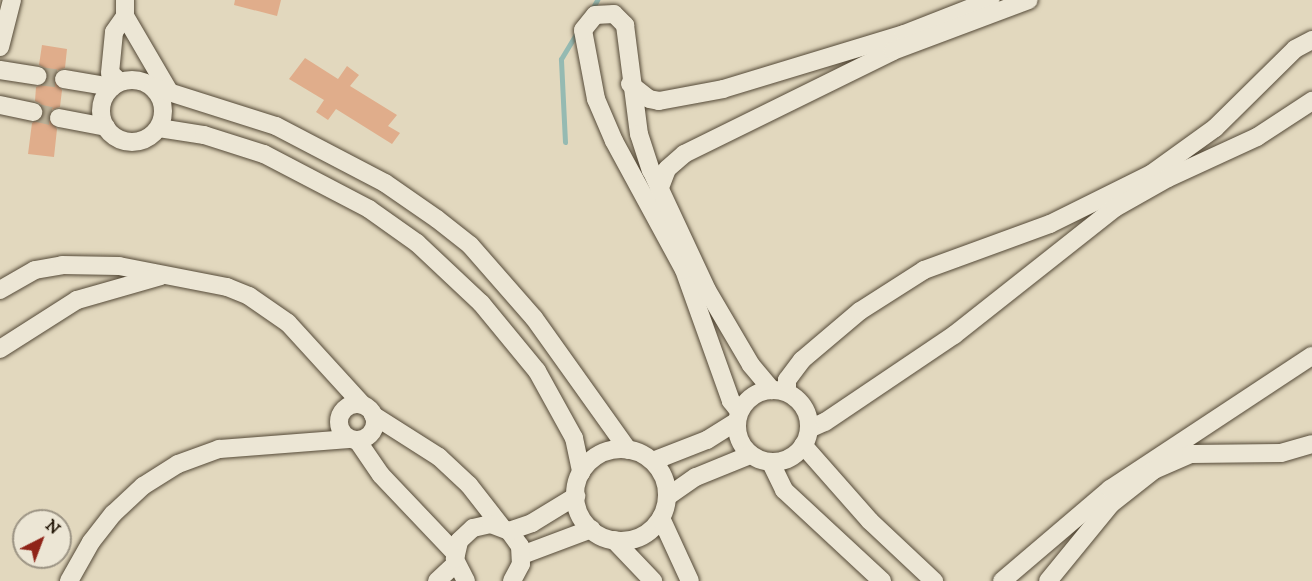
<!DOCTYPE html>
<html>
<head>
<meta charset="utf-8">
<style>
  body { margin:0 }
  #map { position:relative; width:1312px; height:581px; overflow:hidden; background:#e2d8be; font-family:"IM FELL DW Pica",serif }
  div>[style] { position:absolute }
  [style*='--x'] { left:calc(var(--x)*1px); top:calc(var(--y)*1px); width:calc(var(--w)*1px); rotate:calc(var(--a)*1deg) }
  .stream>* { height:5px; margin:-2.5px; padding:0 2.5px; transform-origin:2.5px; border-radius:2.5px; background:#95bab2 }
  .building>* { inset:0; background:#e0ad8b }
  .minor-tunnel>* { height:18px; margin-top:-9px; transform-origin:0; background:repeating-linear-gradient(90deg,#bcb29a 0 18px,transparent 0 27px) }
  .roads { filter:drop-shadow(0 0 2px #544937) drop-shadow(0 0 2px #544937) }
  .minor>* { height:18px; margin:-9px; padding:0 9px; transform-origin:9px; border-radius:9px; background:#ece6d5 }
  .minor>.ring { margin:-9px; padding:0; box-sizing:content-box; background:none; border:18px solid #ece6d5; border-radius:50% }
  span { translate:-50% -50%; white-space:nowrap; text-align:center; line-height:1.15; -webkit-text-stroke:5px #ece6d5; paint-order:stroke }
  .north { position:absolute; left:12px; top:509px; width:60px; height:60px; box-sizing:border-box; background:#ece6d5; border:2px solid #9c9484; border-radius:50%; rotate:42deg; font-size:16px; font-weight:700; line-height:24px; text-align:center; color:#25190a }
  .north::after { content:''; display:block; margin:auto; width:21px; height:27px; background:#8f2418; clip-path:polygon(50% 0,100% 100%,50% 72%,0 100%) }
</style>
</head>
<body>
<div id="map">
  <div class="stream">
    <i style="--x:591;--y:11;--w:13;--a:-61"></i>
    <i style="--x:565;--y:142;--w:83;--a:-92.8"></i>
    <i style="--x:561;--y:59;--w:33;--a:-59"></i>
  </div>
  <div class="building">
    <i style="clip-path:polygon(235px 0,281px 0,277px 16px,234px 5px)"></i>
    <i style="clip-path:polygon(42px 45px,67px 49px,65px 68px,56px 71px,53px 78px,62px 90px,60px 107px,51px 110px,48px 116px,57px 129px,54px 157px,28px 154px,32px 123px,44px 114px,41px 104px,35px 101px,36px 87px,46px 83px,49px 77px,45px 68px,39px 65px)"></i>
    <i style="clip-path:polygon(305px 58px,338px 79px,347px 66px,359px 75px,350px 86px,397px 115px,388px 126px,400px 133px,392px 144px,336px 109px,328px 120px,316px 112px,324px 100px,289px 79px)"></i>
  </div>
  <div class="minor-tunnel">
    <i style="--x:38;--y:76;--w:26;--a:7"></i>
    <i style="--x:33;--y:112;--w:27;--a:13"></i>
  </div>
  <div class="roads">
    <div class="minor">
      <i style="--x:125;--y:0;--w:16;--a:90"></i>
      <i style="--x:125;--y:16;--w:89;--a:59.7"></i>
      <i style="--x:0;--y:47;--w:49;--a:-75.7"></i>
      <i style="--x:0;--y:70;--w:38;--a:9"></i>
      <i style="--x:64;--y:79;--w:49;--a:9.5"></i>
      <i class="ring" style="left:101px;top:80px;width:44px;height:44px"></i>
      <i style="--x:120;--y:82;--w:13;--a:-138"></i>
      <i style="--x:110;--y:73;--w:41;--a:-84.4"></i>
      <i style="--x:114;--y:32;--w:19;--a:-55"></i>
      <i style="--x:630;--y:84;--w:24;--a:38"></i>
      <i style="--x:649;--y:99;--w:10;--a:11"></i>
      <i style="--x:659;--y:101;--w:65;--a:-10.6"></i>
      <i style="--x:723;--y:89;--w:189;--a:-16.9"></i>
      <i style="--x:904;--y:34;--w:93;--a:-21.3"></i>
      <i style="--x:153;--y:87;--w:129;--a:17.6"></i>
      <i style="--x:276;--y:126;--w:123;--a:27.6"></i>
      <i style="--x:385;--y:183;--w:63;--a:34.7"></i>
      <i style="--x:437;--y:219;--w:42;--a:38.2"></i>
      <i style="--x:470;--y:245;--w:97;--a:48.8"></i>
      <i style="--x:534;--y:318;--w:162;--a:54.5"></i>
      <i style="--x:0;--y:105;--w:34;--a:12"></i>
      <i style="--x:59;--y:118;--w:48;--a:10.8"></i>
      <i style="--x:159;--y:128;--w:46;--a:8.8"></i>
      <i style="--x:204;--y:135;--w:63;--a:17.6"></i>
      <i style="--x:264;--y:154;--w:119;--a:27.6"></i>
      <i style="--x:369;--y:209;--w:59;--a:35.3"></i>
      <i style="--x:417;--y:243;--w:88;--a:43.2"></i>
      <i style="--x:481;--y:303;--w:88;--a:50.5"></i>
      <i style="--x:537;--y:371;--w:77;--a:61.1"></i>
      <i style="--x:574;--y:438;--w:35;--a:78"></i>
      <i style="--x:659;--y:190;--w:22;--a:-69"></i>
      <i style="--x:667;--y:169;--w:23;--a:-41"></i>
      <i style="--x:684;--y:154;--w:233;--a:-26.2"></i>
      <i style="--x:893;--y:51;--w:145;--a:-20.6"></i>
      <i style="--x:0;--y:290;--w:40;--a:-29.7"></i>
      <i style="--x:35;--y:270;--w:27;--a:-10"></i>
      <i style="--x:62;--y:265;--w:57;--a:1"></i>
      <i style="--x:119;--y:266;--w:110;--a:11"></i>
      <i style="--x:227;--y:287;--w:24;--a:22"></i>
      <i style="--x:249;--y:296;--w:47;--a:34.7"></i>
      <i style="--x:288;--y:323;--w:111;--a:47.6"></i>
      <i style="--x:0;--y:349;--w:91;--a:-32.5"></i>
      <i style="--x:77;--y:300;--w:87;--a:-15.9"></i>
      <i class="ring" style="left:737px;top:390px;width:54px;height:54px"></i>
      <i style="--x:787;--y:392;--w:12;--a:-90"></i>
      <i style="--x:787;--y:380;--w:25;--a:-53"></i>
      <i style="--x:802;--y:360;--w:76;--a:-40.2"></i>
      <i style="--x:860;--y:311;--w:76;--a:-32.6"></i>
      <i style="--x:924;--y:270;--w:134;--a:-20.1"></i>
      <i style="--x:1050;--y:224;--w:113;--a:-26.3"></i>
      <i style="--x:1151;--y:174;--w:79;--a:-35.7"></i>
      <i style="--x:1215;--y:128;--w:112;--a:-44.6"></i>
      <i style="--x:1295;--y:49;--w:19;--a:-28"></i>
      <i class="ring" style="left:339px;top:404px;width:18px;height:18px"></i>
      <i style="--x:739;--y:411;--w:13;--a:-129"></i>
      <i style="--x:731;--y:401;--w:139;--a:-109.7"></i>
      <i style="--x:684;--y:270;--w:147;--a:-118.5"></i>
      <i style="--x:614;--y:141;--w:46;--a:-113.2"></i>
      <i style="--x:596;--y:99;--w:70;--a:-100.7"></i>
      <i style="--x:583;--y:30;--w:19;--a:-51"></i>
      <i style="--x:595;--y:15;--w:19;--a:-3"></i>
      <i style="--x:614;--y:14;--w:16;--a:45"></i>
      <i style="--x:625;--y:25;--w:110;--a:82.7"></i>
      <i style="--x:639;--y:134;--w:38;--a:72"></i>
      <i style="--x:651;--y:170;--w:132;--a:65"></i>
      <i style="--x:707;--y:290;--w:87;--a:59.6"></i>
      <i style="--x:751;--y:365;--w:33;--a:50"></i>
      <i style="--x:373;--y:415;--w:78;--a:32.5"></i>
      <i style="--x:439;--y:457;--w:41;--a:43"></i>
      <i style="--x:469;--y:485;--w:52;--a:52"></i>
      <i style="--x:809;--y:429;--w:17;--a:-24"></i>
      <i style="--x:825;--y:422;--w:156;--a:-34"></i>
      <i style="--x:954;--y:335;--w:205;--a:-38.3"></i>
      <i style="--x:1115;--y:208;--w:61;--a:-29.5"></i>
      <i style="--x:1168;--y:178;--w:98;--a:-24.7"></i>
      <i style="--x:1257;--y:137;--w:66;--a:-33.2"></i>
      <i style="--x:357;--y:440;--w:42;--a:55.6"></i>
      <i style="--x:381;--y:475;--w:109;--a:46.5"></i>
      <i style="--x:803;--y:445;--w:101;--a:48.6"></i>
      <i style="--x:870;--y:521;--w:88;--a:43.2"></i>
      <i class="ring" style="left:575px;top:449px;width:74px;height:74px"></i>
      <i style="--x:653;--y:461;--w:58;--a:-21.3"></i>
      <i style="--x:707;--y:440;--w:34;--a:-32"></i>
      <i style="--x:771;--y:463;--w:30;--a:64"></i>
      <i style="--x:784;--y:490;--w:134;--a:42.9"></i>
      <i style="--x:667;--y:497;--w:35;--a:-35"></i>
      <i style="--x:696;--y:477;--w:58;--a:-22.2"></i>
      <i style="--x:661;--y:518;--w:69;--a:65.3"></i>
      <i style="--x:509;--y:531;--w:24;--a:-19"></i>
      <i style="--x:532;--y:523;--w:52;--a:-31.5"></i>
      <i style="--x:614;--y:540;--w:57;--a:46.4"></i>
      <i style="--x:522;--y:555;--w:74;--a:-20.6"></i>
      <i style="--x:69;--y:581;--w:45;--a:-60.6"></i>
      <i style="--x:91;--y:542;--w:36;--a:-52"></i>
      <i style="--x:113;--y:514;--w:41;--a:-43"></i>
      <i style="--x:143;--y:486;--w:41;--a:-32.2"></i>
      <i style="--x:178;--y:464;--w:44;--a:-20.1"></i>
      <i style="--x:219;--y:449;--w:131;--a:-4.4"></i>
      <i style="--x:437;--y:581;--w:26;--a:-43"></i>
      <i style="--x:466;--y:581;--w:25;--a:-117"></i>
      <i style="--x:455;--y:559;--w:18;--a:-77"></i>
      <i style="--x:459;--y:541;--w:19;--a:-43"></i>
      <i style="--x:473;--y:528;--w:18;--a:-13"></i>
      <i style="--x:491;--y:524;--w:19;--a:21"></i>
      <i style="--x:509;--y:531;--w:19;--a:54"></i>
      <i style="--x:520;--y:546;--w:18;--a:87"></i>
      <i style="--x:521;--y:564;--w:19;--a:118"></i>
      <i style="--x:1002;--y:581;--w:142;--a:-40.4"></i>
      <i style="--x:1110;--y:489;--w:242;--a:-33.4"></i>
      <i style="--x:1048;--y:581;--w:99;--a:-50.7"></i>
      <i style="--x:1111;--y:504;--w:55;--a:-38.3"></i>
      <i style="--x:1154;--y:470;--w:40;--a:-23.4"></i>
      <i style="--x:1191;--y:454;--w:90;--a:-0.6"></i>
      <i style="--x:1281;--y:453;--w:32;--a:-16"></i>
    </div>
  </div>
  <div class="north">N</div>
</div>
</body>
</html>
